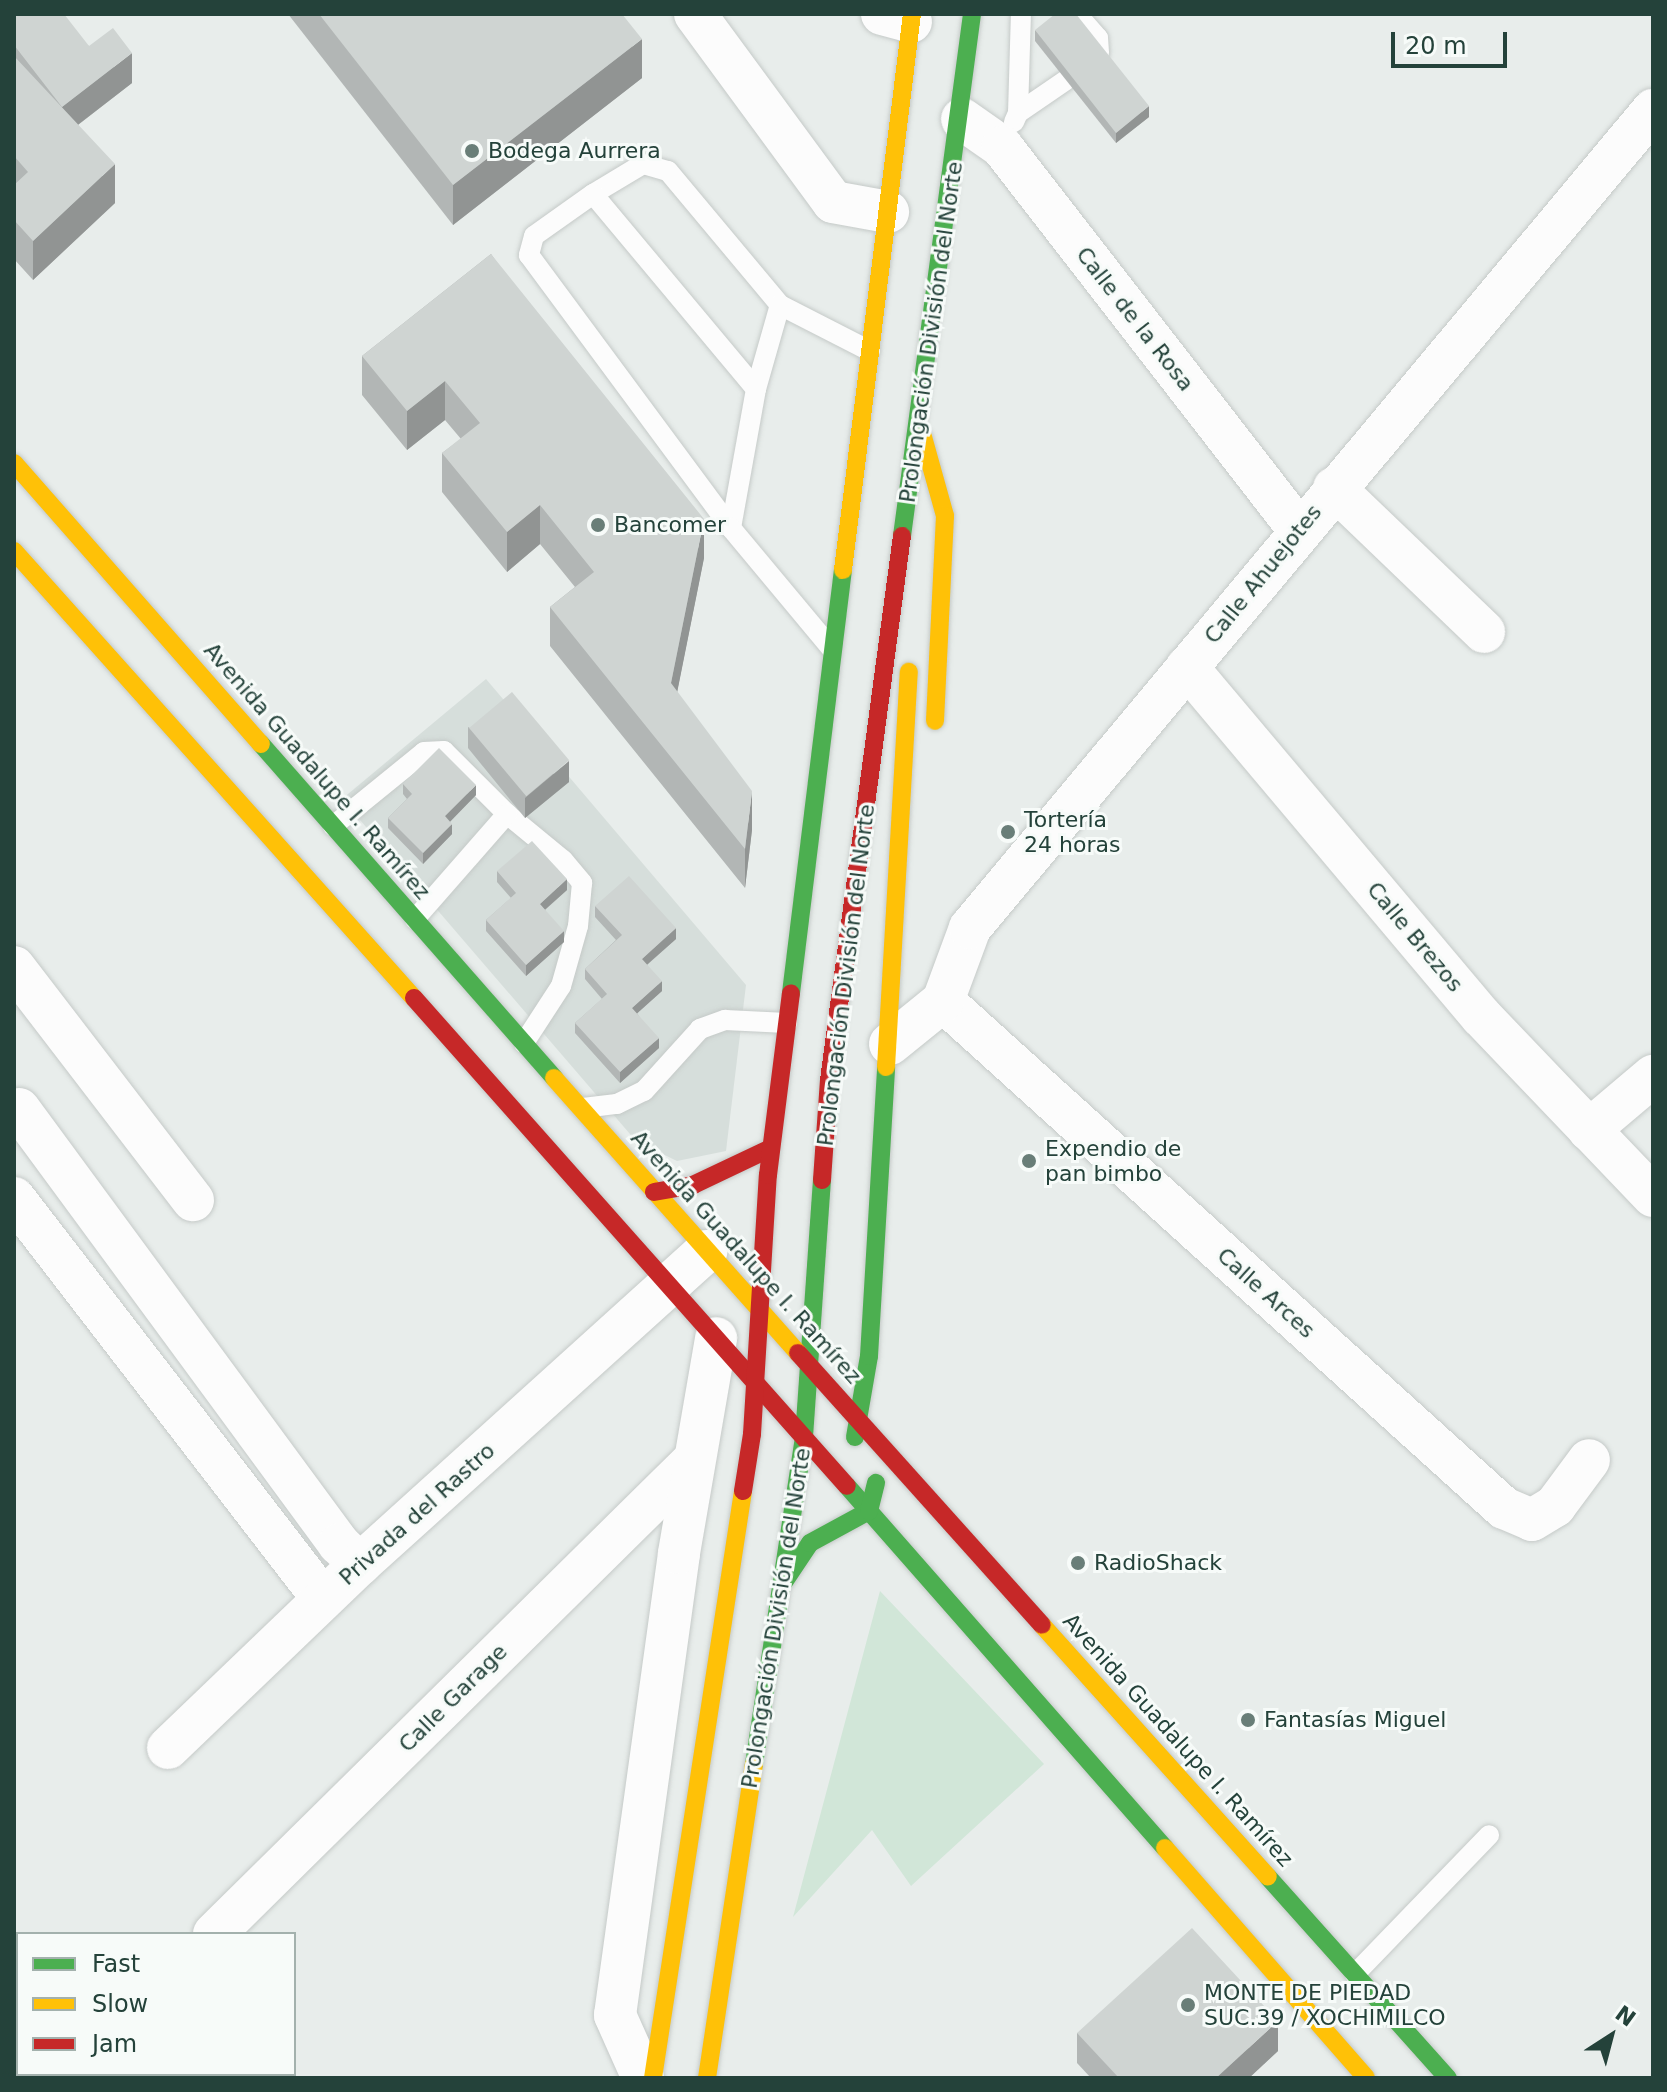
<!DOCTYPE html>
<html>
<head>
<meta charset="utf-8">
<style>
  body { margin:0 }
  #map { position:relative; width:1667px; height:2092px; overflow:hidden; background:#e8edeb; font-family:"DejaVu Sans",sans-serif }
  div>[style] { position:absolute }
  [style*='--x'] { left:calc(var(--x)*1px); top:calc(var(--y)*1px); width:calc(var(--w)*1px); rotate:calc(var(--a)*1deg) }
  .built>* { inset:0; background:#d6dedb }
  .green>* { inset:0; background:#d1e6d8 }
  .roads { filter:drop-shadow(0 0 2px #c5cac8) drop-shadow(0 0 2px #c5cac8) }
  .lane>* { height:20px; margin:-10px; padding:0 10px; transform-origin:10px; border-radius:10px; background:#fcfcfc }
  .street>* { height:42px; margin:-21px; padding:0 21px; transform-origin:21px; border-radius:21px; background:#fcfcfc }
  .fast>* { height:18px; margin:-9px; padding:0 9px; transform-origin:9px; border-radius:9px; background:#4caf50 }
  .slow>* { height:18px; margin:-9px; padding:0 9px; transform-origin:9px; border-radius:9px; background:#ffc107 }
  .jam>* { height:18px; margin:-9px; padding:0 9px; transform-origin:9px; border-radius:9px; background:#c62828 }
  .wall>* { inset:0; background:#b2b6b5 }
  .shaded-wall>* { inset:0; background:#919493 }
  .building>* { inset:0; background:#cfd4d2; transform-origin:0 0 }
  .dots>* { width:22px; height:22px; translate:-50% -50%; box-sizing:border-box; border:4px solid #f7fbf9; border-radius:50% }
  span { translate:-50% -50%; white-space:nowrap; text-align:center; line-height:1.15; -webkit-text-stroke:6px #f7fbf9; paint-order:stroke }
  .poi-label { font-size:22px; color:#24423a }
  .left { translate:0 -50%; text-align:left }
  .street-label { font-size:22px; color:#24423a }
  .frame { position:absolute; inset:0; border:16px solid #24423a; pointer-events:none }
  .legend { position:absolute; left:16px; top:1932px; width:280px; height:144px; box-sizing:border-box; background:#f7fbf9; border:2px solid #a3b1ad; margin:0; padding:10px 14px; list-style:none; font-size:24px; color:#24423a }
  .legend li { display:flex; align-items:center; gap:16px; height:40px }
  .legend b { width:40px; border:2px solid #a3b1ad }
  .north { position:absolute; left:1571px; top:1996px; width:80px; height:80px; -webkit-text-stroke:6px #f7fbf9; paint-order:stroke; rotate:36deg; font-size:22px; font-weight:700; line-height:32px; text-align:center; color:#24423a }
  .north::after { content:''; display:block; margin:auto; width:28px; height:36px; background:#24423a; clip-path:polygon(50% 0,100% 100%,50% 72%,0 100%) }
  .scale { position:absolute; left:1391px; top:32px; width:116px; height:36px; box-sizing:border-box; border:4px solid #24423a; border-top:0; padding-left:10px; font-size:24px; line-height:28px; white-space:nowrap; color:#24423a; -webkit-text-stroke:6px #f7fbf9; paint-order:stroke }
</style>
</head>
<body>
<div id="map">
  <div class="built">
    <i style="clip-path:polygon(486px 679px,746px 985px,726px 1151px,677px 1161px,636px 1141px,342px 799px)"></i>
  </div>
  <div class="green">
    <i style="clip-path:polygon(880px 1591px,1044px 1764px,911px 1886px,872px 1830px,793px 1917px)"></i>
  </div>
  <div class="roads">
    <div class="lane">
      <i style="--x:1077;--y:14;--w:32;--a:49"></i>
      <i style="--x:1098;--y:38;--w:15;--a:86"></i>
      <i style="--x:1018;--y:113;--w:99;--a:-88.3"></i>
      <i style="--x:1014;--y:122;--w:10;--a:-66"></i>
      <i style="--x:1018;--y:113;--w:58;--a:-34.5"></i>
      <i style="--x:593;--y:194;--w:58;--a:-31"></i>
      <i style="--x:643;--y:164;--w:26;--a:16"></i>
      <i style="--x:668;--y:171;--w:175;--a:50.1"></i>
      <i style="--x:780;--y:305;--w:101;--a:27.1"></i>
      <i style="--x:756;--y:389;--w:87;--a:-74.1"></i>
      <i style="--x:731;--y:528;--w:141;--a:-79.8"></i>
      <i style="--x:756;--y:389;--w:254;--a:-129.9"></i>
      <i style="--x:593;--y:194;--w:72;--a:144.6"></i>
      <i style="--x:534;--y:236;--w:20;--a:105"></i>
      <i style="--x:529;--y:255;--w:340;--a:53.5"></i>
      <i style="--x:731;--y:528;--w:155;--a:50.2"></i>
      <i style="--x:333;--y:826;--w:117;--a:-39.1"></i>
      <i style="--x:424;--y:752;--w:20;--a:-3"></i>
      <i style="--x:444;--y:751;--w:89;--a:45"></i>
      <i style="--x:507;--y:814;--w:72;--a:39.4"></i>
      <i style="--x:563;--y:860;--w:30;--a:50"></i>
      <i style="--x:582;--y:883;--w:43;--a:95.3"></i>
      <i style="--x:578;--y:926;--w:62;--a:105.8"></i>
      <i style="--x:561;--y:986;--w:68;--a:123"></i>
      <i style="--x:415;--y:919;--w:140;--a:-48.8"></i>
      <i style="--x:583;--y:1108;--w:34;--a:-7"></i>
      <i style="--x:617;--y:1104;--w:30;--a:-26"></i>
      <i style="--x:644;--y:1091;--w:84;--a:-47.9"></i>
      <i style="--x:700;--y:1029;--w:27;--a:-20"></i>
      <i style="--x:725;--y:1020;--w:62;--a:2.8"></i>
      <i style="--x:1355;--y:1974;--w:193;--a:-46"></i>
    </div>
    <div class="street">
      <i style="--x:695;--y:14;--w:233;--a:53.7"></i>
      <i style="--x:833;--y:202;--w:56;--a:10.3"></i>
      <i style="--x:882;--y:14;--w:30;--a:15"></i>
      <i style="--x:962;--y:119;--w:49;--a:35"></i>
      <i style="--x:1002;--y:147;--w:483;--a:52.2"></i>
      <i style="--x:1334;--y:488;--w:208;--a:43.8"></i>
      <i style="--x:1187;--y:667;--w:456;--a:49.9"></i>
      <i style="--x:1481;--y:1016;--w:249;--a:46.3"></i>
      <i style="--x:14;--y:967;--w:294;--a:52.5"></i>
      <i style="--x:943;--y:1001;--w:756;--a:42.11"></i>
      <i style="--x:1504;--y:1508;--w:30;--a:23"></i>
      <i style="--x:1532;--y:1520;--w:27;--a:-31"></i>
      <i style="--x:1555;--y:1506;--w:57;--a:-53.5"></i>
      <i style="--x:890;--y:1044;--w:68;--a:-39.1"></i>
      <i style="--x:943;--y:1001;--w:78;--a:-69.7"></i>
      <i style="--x:970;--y:928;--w:1066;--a:-50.14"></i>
      <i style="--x:19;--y:1109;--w:540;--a:53.66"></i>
      <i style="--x:339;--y:1544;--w:29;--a:44"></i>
      <i style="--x:1589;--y:1130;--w:84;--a:-40.2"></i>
      <i style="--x:14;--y:1198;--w:506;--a:52.38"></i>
      <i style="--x:168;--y:1748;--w:266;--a:-43.8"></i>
      <i style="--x:360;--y:1564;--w:467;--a:-42.1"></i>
      <i style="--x:214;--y:1934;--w:672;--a:-44.64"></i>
      <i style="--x:21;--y:2074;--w:7;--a:34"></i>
      <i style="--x:68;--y:2078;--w:6;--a:-45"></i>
      <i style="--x:643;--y:2078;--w:69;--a:-114"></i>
      <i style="--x:615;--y:2015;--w:466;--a:-82.1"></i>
      <i style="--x:679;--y:1553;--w:218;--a:-80.2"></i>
    </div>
    <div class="fast">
      <i style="--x:902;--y:536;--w:527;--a:-82.36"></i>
      <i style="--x:261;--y:744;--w:444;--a:48.7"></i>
      <i style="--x:791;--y:993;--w:426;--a:-83"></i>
      <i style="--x:855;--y:1437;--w:82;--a:-80.2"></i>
      <i style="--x:869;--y:1356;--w:289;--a:-86.6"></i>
      <i style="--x:847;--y:1486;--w:482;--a:48.7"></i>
      <i style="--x:782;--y:1585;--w:50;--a:-56.3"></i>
      <i style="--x:810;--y:1543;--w:67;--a:-28.5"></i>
      <i style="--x:869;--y:1511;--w:29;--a:-76"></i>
      <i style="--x:754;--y:1764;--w:331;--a:-81.3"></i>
      <i style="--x:804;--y:1437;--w:258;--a:-86"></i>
      <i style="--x:1268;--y:1877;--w:270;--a:48.2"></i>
    </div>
    <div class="slow">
      <i style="--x:923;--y:437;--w:82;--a:74.4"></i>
      <i style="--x:945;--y:516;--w:205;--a:92.8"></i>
      <i style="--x:14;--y:463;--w:374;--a:48.7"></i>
      <i style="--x:14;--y:551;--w:600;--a:48.18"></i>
      <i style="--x:843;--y:570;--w:560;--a:-82.93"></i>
      <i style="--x:886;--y:1067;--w:396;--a:-86.7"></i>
      <i style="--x:554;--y:1078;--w:368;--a:48.4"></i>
      <i style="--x:1042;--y:1625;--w:338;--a:48.1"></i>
      <i style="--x:1165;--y:1848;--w:305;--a:48.8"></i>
      <i style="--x:653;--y:2078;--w:594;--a:-81.28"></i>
      <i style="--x:707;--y:2078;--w:317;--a:-81.5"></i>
    </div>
    <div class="jam">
      <i style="--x:414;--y:998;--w:652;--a:48.42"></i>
      <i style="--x:822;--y:1180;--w:100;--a:-86"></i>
      <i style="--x:829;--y:1080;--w:549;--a:-82.36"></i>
      <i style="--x:654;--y:1192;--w:40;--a:-10"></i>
      <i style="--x:693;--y:1185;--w:86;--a:-25.4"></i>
      <i style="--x:798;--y:1353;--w:365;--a:48.1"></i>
      <i style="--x:743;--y:1491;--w:58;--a:-81"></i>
      <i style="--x:752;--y:1434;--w:259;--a:-86.5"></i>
      <i style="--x:768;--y:1175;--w:183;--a:-82.8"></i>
    </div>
  </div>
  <div class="wall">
    <i style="clip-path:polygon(14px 14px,89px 46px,132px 83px,78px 125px,115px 203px,33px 280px,14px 259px)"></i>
    <i style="clip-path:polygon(288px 14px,622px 14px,642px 78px,453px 225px)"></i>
    <i style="clip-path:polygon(1035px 30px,1149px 117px,1116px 143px,1035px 41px)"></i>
    <i style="clip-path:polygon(491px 254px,704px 558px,677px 692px,752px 830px,745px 888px,550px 646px,550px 607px,575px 587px,540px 544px,507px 572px,442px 492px,442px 453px,461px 439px,445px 420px,407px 450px,362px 395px,362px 356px)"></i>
    <i style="clip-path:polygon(468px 727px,569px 782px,525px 818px,468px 748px)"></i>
    <i style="clip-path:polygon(403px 784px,476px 795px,450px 821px,452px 834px,423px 864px,388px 828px,388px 818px,407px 799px,403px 794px)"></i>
    <i style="clip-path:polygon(497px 871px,567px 890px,545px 910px,564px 942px,526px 976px,486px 931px,486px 920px,511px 898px,497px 882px)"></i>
    <i style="clip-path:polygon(595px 906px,676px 939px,647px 965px,662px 991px,637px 1013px,659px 1048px,620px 1083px,575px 1033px,575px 1023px,602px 999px,585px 979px,585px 969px,616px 940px,595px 917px)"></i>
    <i style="clip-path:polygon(1077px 2033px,1278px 2051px,1249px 2078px,1091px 2078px,1077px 2063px)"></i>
  </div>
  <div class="shaded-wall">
    <i style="clip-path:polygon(642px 39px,642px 78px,453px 225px,453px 185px)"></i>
    <i style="clip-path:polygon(132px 53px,132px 83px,62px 137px,62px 107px)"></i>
    <i style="clip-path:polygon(1149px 106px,1149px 117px,1116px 143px,1116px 133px)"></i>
    <i style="clip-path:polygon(115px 164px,115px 203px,33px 280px,33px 241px)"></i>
    <i style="clip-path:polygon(445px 381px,445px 420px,407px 450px,407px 411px)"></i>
    <i style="clip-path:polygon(540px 505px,540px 544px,507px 572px,507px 532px)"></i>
    <i style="clip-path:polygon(704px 519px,704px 558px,671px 723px,671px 683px)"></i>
    <i style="clip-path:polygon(569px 761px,569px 782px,525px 818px,525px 798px)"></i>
    <i style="clip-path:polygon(476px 785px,476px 795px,445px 827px,445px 816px)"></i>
    <i style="clip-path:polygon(752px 791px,752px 830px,745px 888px,745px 849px)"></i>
    <i style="clip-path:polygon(452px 824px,452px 834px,423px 864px,423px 853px)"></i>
    <i style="clip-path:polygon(567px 879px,567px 890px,540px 914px,540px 904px)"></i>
    <i style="clip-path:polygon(676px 928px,676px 939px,642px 969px,642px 959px)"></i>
    <i style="clip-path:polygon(564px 931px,564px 942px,526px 976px,526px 965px)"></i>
    <i style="clip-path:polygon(662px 981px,662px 991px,632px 1018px,632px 1008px)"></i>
    <i style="clip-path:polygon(659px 1038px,659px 1048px,620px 1083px,620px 1072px)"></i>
    <i style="clip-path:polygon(1278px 2021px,1278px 2051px,1249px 2078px,1216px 2078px)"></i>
  </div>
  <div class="building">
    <i style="clip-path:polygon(14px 14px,64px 14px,89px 46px,113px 28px,132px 53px,62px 107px,14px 45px)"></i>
    <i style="clip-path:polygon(319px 14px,622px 14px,642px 39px,453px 185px)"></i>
    <i style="clip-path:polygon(1055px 14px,1076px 14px,1149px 106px,1116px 133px,1035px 30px)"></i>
    <i style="clip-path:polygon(14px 56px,115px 164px,33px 241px,14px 220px,14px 185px,28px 172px,14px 156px)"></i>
    <i style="clip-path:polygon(491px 254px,704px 519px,671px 683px,752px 791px,745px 849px,550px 607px,594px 572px,540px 505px,507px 532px,442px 453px,480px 423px,445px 381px,407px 411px,362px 356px)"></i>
    <i style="left:512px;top:692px;width:89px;height:56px;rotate:50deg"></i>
    <i style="clip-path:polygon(439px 748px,476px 785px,445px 816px,452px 824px,423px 853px,388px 818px,412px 794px,403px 784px)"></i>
    <i style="clip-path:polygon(532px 841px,567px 879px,540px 904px,564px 931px,526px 965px,486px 920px,516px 893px,497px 871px)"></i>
    <i style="clip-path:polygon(629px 876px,676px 928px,642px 959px,662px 981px,632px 1008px,659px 1038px,620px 1072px,575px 1023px,607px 994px,585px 969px,622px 935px,595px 906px)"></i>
    <i style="clip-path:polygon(1192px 1928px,1278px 2021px,1216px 2078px,1119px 2078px,1077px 2033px)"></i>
  </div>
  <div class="dots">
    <i style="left:472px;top:151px;background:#697e78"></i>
    <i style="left:598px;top:525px;background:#697e78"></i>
    <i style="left:1008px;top:832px;background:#697e78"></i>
    <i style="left:1029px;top:1161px;background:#697e78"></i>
    <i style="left:1078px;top:1563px;background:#697e78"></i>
    <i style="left:1248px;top:1720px;background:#697e78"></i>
    <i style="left:1188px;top:2005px;background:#697e78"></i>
  </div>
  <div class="poi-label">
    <span class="left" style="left:488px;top:151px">Bodega Aurrera</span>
    <span class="left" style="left:614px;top:525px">Bancomer</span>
    <span class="left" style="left:1024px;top:832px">Tortería<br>24 horas</span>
    <span class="left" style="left:1045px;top:1161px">Expendio de<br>pan bimbo</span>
    <span class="left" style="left:1094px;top:1563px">RadioShack</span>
    <span class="left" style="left:1264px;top:1720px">Fantasías Miguel</span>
    <span class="left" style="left:1204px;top:2005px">MONTE DE PIEDAD<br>SUC.39 / XOCHIMILCO</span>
  </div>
  <div class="street-label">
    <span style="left:1135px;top:319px;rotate:52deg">Calle de la Rosa</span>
    <span style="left:931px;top:332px;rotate:-82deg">Prolongación División del Norte</span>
    <span style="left:1263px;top:574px;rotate:-51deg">Calle Ahuejotes</span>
    <span style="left:317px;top:771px;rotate:49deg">Avenida Guadalupe I. Ramírez</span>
    <span style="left:1415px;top:937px;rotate:50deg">Calle Brezos</span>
    <span style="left:846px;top:975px;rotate:-83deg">Prolongación División del Norte</span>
    <span style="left:746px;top:1257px;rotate:48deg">Avenida Guadalupe I. Ramírez</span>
    <span style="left:1266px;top:1293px;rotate:42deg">Calle Arces</span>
    <span style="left:417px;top:1514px;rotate:-42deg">Privada del Rastro</span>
    <span style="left:776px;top:1618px;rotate:-81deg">Prolongación División del Norte</span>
    <span style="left:453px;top:1698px;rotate:-45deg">Calle Garage</span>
    <span style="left:1178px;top:1740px;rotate:48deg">Avenida Guadalupe I. Ramírez</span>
  </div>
  <div class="frame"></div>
  <ul class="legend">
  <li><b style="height:10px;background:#4caf50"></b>Fast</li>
  <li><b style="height:10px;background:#ffc107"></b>Slow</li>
  <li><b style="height:10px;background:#c62828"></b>Jam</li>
  </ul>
  <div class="north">N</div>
  <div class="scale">20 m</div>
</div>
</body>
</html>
